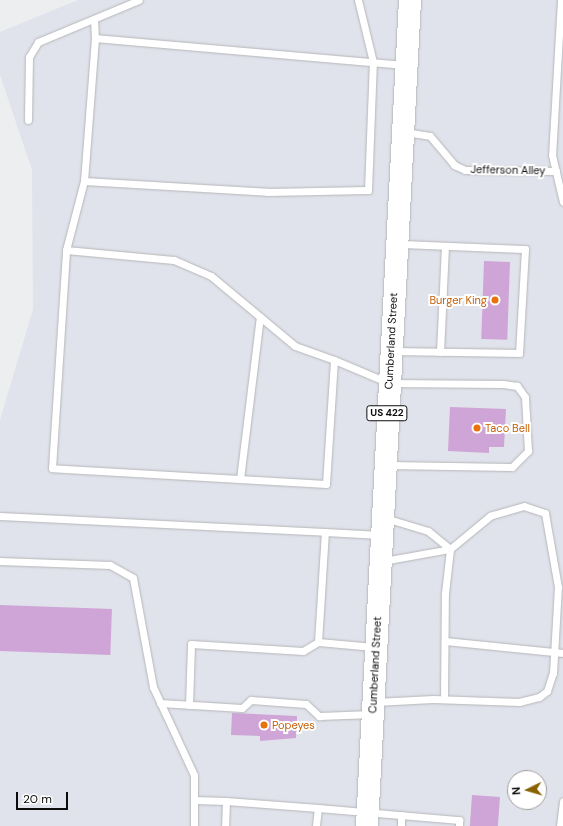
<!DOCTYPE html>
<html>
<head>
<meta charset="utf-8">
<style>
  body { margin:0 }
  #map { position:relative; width:563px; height:826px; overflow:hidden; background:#edeef0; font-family:"DM Sans",sans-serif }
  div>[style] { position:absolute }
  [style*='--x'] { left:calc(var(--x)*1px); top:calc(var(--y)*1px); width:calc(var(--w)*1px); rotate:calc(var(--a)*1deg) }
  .built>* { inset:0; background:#e0e3eb }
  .building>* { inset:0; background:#cfa4d6; transform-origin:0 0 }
  .roads { filter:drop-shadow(0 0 1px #b6b6b9) drop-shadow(0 0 1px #b6b6b9) }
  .service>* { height:7px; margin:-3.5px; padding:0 3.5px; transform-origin:3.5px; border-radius:3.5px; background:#fff }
  .trunk>* { height:22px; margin:-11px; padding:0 11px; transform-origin:11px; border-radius:11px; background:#fff }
  .dots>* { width:11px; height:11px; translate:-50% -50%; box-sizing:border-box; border:2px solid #fff; border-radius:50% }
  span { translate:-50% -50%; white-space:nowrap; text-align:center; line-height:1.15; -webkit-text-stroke:4px #fff; paint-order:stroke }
  .shield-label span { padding:1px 3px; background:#fff; border:1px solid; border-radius:3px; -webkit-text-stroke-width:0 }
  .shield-label { font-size:10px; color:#0c0c0d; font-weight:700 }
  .street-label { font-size:11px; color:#0c0c0d }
  .food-label { font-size:11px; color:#c56008 }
  .right { translate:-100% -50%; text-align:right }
  .left { translate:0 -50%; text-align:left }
  .north { position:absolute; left:507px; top:770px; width:40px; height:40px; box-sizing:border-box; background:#fff; border:1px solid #9e9e9e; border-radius:50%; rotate:265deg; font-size:11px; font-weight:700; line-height:16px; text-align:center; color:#0c0c0d }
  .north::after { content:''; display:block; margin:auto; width:14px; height:18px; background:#896100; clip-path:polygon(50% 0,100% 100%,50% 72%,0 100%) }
  .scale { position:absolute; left:16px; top:792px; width:52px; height:18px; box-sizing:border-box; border:2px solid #0c0c0d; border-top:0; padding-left:5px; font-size:12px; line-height:14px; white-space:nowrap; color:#0c0c0d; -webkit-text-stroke:3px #fff; paint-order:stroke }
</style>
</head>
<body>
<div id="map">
  <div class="built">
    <i style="clip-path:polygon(evenodd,78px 0,563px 0,563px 826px,0 826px,0 420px,33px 309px,32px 170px,0 75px,0 32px,78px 0,515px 778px,539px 778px,539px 802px,515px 802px,515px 778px)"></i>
  </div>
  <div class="building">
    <i style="left:484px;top:261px;width:26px;height:78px;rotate:2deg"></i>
    <i style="clip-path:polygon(450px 407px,506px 409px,504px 447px,489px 447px,489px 453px,448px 451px)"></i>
    <i style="left:0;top:605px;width:112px;height:46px;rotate:2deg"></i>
    <i style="clip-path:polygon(232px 713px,297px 716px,296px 738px,260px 741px,260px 736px,231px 735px)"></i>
    <i style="left:472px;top:795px;width:28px;height:31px;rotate:4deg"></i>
  </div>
  <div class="roads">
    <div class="service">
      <i style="--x:561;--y:0;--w:155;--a:93.3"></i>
      <i style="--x:552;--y:155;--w:48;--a:76.8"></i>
      <i style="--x:94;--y:19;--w:19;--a:87"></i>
      <i style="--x:28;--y:120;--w:63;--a:-89.1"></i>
      <i style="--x:29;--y:57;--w:17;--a:-59"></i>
      <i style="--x:38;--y:42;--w:109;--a:-22.6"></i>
      <i style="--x:405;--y:132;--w:25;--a:9"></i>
      <i style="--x:430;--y:136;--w:38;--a:50"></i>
      <i style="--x:454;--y:165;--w:12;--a:24"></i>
      <i style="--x:465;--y:170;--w:91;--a:0.6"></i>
      <i style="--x:84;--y:181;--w:183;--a:3.4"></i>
      <i style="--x:267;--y:192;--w:101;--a:-1.1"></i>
      <i style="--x:368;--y:190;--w:128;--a:-87.8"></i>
      <i style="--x:373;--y:62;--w:64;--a:-103.6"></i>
      <i style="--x:66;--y:250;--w:108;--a:5.3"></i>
      <i style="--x:174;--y:260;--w:40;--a:23.4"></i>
      <i style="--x:211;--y:276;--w:109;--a:39.8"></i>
      <i style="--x:295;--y:346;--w:41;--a:19.7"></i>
      <i style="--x:395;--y:351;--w:124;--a:0.9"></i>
      <i style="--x:519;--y:353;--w:104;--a:-86.7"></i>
      <i style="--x:525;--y:249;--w:125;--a:-177.7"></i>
      <i style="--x:440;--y:352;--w:106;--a:-87.3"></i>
      <i style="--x:387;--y:465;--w:125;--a:0.9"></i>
      <i style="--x:512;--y:467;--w:23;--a:-45"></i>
      <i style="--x:528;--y:451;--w:54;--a:-93.2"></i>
      <i style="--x:525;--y:397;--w:14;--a:-126"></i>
      <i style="--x:517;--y:386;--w:14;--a:-172"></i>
      <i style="--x:503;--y:384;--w:114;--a:-179.5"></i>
      <i style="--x:389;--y:383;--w:60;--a:-157.3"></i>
      <i style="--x:334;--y:360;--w:124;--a:93.7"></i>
      <i style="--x:326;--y:484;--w:274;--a:-176.7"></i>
      <i style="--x:52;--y:468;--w:218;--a:-86.3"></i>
      <i style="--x:66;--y:250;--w:71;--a:-75.4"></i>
      <i style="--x:84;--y:181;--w:143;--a:-85.6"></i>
      <i style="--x:95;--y:38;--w:310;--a:5"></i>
      <i style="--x:240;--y:479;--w:163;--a:-83"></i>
      <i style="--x:0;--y:516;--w:325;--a:2.8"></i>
      <i style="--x:385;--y:518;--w:45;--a:16.8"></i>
      <i style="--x:428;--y:531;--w:28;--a:39"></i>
      <i style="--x:0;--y:561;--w:110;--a:2.1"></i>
      <i style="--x:110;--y:565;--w:26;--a:29"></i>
      <i style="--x:133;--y:578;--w:111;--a:79.6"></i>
      <i style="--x:153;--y:687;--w:97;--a:65"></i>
      <i style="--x:194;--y:775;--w:51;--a:90"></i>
      <i style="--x:445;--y:641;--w:119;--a:5.8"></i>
      <i style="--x:374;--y:647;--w:56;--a:-174.9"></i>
      <i style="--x:318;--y:642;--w:110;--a:-86.4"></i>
      <i style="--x:325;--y:532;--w:55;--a:3.1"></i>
      <i style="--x:444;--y:699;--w:106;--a:-89.5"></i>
      <i style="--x:445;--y:593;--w:44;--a:-83.5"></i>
      <i style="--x:375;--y:702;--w:58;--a:-3"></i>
      <i style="--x:433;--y:699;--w:86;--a:2"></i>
      <i style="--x:519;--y:702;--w:21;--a:-14"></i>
      <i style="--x:539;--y:697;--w:10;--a:-37"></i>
      <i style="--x:547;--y:691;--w:19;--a:-72"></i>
      <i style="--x:553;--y:673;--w:86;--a:-86.7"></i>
      <i style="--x:558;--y:587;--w:75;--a:-100"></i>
      <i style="--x:545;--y:513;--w:22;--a:-162"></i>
      <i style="--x:524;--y:506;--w:35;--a:164"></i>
      <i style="--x:490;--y:516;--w:52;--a:140.5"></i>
      <i style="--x:450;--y:549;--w:68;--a:169.8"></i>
      <i style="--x:160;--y:703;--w:82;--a:3.5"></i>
      <i style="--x:242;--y:708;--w:12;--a:-42"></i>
      <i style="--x:251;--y:700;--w:55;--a:4.2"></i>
      <i style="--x:306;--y:704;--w:18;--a:43"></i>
      <i style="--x:319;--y:716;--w:53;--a:-2.2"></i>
      <i style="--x:189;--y:705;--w:61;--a:-88.1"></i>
      <i style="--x:191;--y:644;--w:112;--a:3.6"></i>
      <i style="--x:303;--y:651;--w:17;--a:-31"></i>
      <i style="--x:194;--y:800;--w:32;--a:2"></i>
      <i style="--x:226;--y:801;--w:25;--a:92"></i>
      <i style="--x:226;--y:801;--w:92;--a:4.4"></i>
      <i style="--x:316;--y:826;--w:18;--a:-84"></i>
      <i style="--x:318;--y:808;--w:142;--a:4.9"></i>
      <i style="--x:459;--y:820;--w:6;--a:90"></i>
      <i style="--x:401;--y:826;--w:11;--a:-90"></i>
      <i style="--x:560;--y:826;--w:25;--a:-83"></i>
    </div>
    <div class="trunk">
      <i style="--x:367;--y:826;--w:827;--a:-87.02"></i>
    </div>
  </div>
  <div class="dots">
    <i style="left:495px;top:300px;background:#e8710a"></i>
    <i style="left:477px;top:428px;background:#e8710a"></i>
    <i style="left:264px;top:725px;background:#e8710a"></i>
  </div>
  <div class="shield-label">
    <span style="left:387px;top:413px">US 422</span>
  </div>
  <div class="street-label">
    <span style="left:508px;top:170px;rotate:1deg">Jefferson Alley</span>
    <span style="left:391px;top:341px;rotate:-87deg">Cumberland Street</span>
    <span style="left:375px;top:665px;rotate:-87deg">Cumberland Street</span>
  </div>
  <div class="food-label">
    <span class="right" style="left:487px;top:300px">Burger King</span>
    <span class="left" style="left:485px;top:428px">Taco Bell</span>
    <span class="left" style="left:272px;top:725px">Popeyes</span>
  </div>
  <div class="north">N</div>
  <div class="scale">20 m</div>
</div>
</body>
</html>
